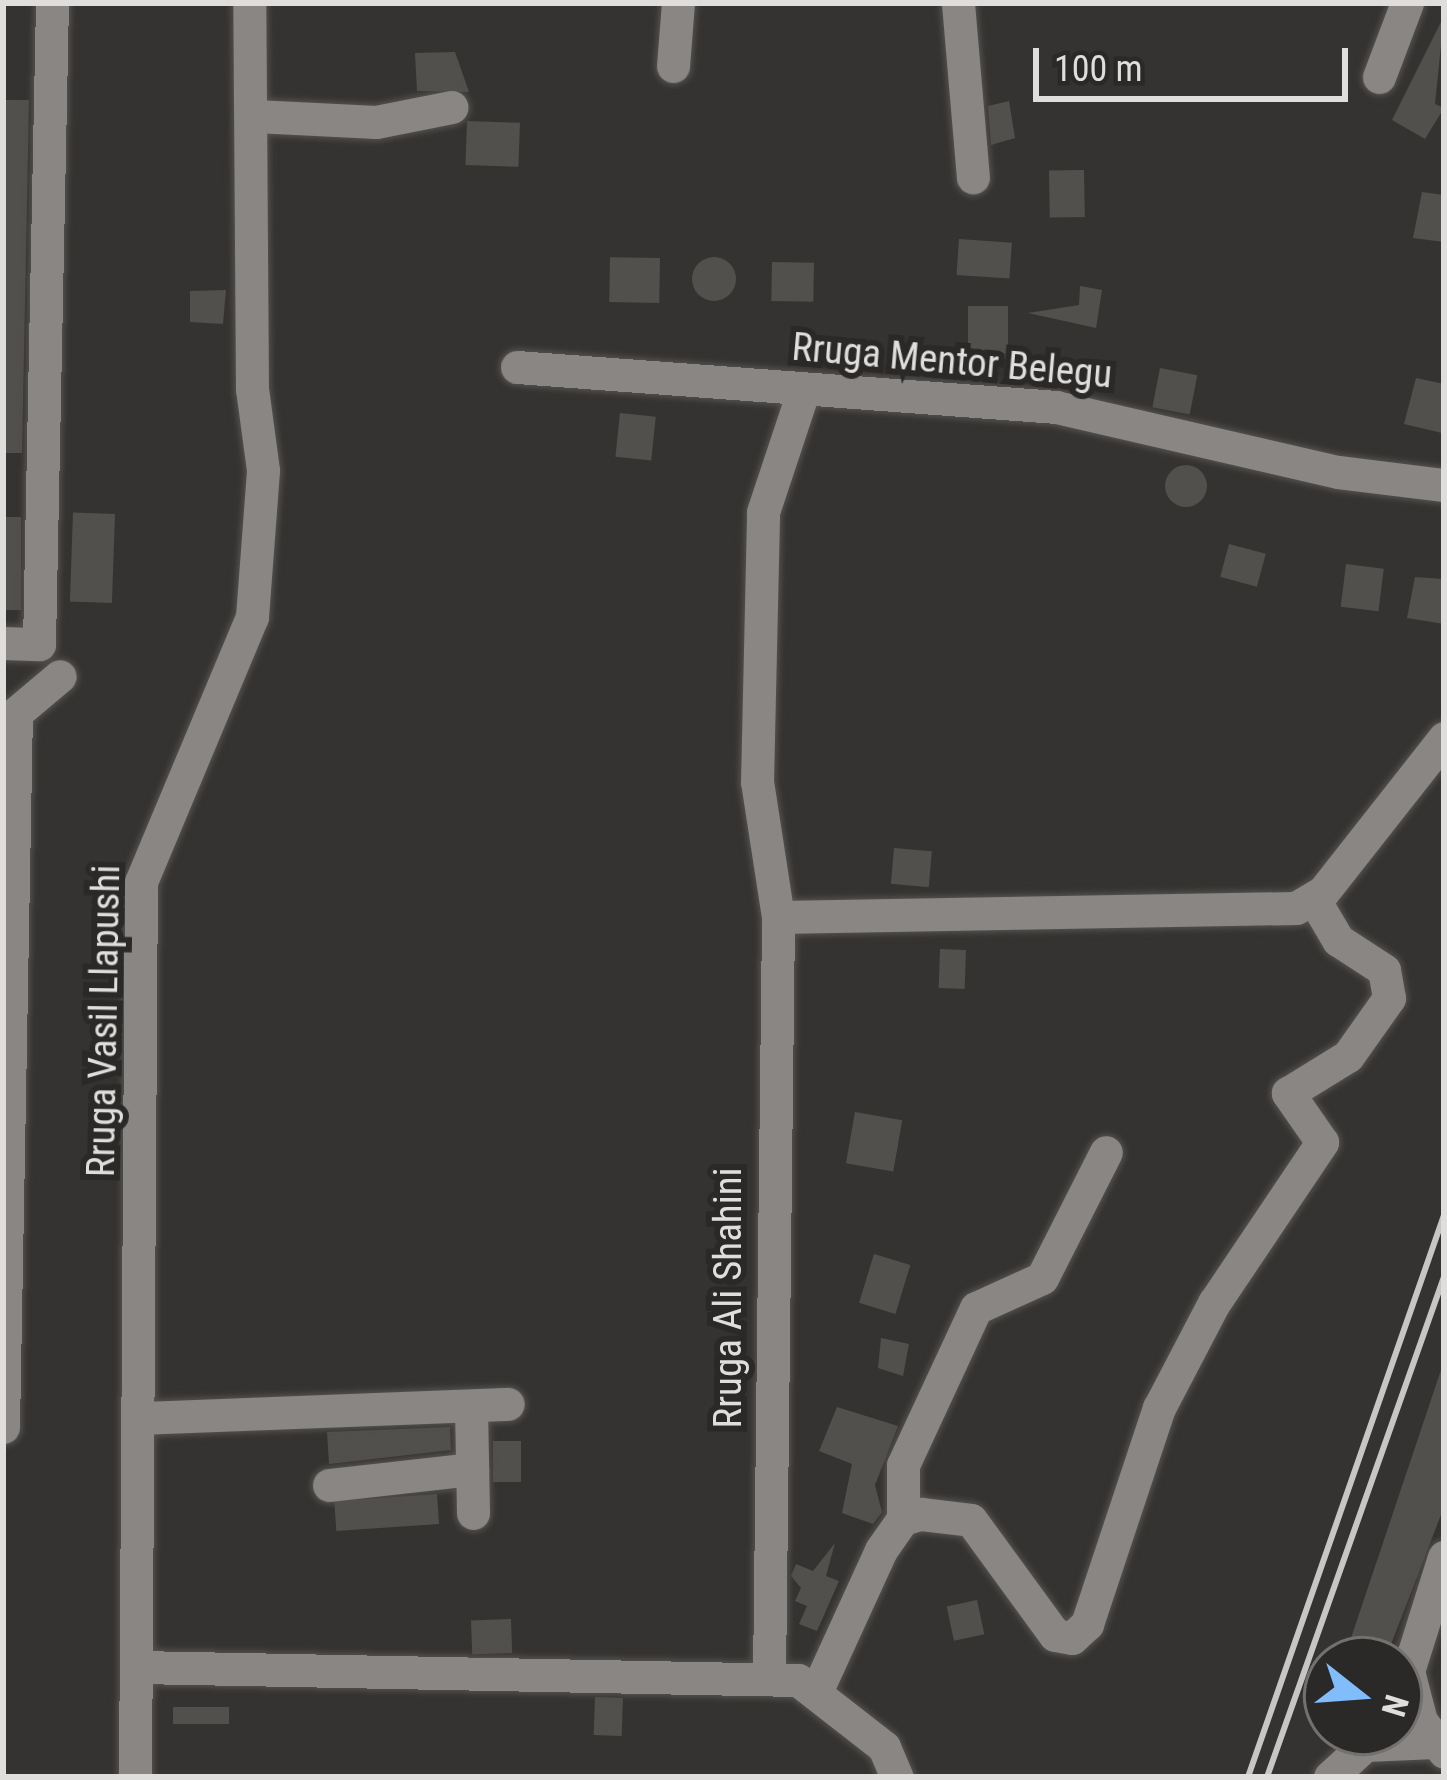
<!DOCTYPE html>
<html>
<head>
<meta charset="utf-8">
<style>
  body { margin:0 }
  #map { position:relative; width:1447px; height:1780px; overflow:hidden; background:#353331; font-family:"Roboto Condensed",sans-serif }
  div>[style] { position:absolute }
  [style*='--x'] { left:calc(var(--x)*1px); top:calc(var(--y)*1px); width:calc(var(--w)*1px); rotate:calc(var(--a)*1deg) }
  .building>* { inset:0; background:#52504d; transform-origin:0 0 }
  .round { border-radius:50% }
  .roads { filter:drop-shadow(0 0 3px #535250) drop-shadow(0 0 3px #535250) }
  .minor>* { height:33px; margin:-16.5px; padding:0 16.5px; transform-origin:16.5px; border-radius:16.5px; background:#898684 }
  .rail>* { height:6px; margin:-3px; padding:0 3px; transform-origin:3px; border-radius:3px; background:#c7c6c4 }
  span { translate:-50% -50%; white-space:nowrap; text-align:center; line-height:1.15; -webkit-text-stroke:12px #2b2927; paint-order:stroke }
  .street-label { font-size:39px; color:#dfdedc }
  .frame { position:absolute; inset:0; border:6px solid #dfdedc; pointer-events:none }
  .north { position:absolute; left:1303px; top:1636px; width:120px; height:120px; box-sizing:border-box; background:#2b2927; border:3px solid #73716f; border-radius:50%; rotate:107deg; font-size:33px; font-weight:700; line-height:48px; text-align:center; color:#dfdedc }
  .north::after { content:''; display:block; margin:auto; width:42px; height:54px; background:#80bdfa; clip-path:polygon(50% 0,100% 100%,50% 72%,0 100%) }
  .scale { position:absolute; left:1033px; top:48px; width:315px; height:54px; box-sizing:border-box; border:6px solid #dfdedc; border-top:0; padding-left:15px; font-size:36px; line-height:42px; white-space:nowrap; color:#dfdedc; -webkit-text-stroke:9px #2b2927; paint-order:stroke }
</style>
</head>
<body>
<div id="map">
  <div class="building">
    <i style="clip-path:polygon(1444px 16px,1435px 104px,1444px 108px,1425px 139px,1392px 120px)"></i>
    <i style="clip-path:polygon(455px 52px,469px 92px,417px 91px,415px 53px)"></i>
    <i style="clip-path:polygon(3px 100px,29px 100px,22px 453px,3px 453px)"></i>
    <i style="clip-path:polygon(1009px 101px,1015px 138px,991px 145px,988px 106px)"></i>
    <i style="left:467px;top:121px;width:53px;height:44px;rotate:2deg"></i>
    <i style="left:1084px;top:170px;width:47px;height:35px;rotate:89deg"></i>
    <i style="clip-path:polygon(1422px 192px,1444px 195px,1444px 242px,1413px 238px)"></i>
    <i style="left:959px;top:239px;width:53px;height:36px;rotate:4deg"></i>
    <i class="round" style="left:692px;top:257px;width:44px;height:44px"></i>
    <i style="left:660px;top:258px;width:45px;height:50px;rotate:91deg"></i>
    <i style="left:772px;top:262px;width:42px;height:39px;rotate:1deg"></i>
    <i style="clip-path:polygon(1080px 286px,1102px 290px,1096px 328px,1028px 313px,1079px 305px)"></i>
    <i style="clip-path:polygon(226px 290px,223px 324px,190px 322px,190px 291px)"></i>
    <i style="left:1008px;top:306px;width:53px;height:40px;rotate:90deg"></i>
    <i style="left:1160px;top:368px;width:38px;height:40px;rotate:11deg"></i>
    <i style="clip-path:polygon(1416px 378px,1444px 384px,1442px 433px,1404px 424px)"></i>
    <i style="left:620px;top:413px;width:36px;height:44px;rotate:6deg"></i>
    <i class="round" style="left:1165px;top:465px;width:42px;height:42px"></i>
    <i style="left:115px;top:514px;width:89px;height:42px;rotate:92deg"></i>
    <i style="left:3px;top:517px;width:18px;height:93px"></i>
    <i style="left:1229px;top:544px;width:38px;height:34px;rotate:15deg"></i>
    <i style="left:1346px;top:564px;width:38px;height:43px;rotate:7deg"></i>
    <i style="clip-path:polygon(1415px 577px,1444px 579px,1444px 624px,1407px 618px)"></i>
    <i style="left:894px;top:848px;width:38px;height:36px;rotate:5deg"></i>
    <i style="left:940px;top:949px;width:26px;height:39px;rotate:2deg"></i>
    <i style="left:855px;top:1112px;width:48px;height:52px;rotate:10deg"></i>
    <i style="left:874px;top:1254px;width:38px;height:51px;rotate:17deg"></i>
    <i style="clip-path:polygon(881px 1338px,909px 1344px,903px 1376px,878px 1368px)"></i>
    <i style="clip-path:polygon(1441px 1370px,1444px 1507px,1385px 1660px,1348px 1647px)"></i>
    <i style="clip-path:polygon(837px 1407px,898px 1426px,875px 1485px,882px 1512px,873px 1524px,842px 1513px,852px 1464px,819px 1451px)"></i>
    <i style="clip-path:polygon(450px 1427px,451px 1450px,329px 1464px,327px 1432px)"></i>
    <i style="left:493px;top:1441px;width:28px;height:41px"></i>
    <i style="left:437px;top:1494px;width:30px;height:103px;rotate:86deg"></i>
    <i style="clip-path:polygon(835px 1543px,826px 1576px,839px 1581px,817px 1631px,799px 1624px,807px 1606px,795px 1601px,801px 1588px,791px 1576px,796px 1564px,813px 1571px)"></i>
    <i style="left:977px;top:1600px;width:35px;height:31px;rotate:78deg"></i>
    <i style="left:511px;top:1619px;width:34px;height:40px;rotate:88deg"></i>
    <i style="left:595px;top:1697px;width:28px;height:38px;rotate:2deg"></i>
    <i style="left:173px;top:1707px;width:56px;height:17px"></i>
  </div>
  <div class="roads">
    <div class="minor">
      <i style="--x:958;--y:3;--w:175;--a:85.1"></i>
      <i style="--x:673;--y:66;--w:63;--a:-85.5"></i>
      <i style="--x:1379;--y:77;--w:79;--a:-69.3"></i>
      <i style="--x:255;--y:116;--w:121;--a:2.8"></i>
      <i style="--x:376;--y:122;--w:77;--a:-11.2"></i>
      <i style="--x:517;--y:367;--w:540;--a:4.24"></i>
      <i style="--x:1056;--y:407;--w:289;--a:13"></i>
      <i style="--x:1338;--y:472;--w:107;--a:7"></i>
      <i style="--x:3;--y:643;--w:36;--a:2"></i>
      <i style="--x:39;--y:644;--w:641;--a:-88.84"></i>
      <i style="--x:778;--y:917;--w:518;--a:-1"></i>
      <i style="--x:1296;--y:908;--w:31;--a:-31"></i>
      <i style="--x:1323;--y:892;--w:196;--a:-51.8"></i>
      <i style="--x:471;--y:1407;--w:106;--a:88.9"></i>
      <i style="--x:141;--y:1418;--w:367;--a:-2.2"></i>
      <i style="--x:3;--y:1427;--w:714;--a:-88.96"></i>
      <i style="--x:16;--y:713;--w:57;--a:-40.1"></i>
      <i style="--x:329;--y:1485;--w:144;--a:-6.4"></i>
      <i style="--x:903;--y:1519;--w:54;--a:-90"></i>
      <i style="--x:903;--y:1465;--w:173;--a:-65.1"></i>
      <i style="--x:976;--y:1308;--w:72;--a:-24.4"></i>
      <i style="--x:1042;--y:1278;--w:141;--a:-63.1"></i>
      <i style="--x:1444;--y:1557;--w:120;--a:107.5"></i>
      <i style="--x:1408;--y:1671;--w:52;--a:75.4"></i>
      <i style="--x:1421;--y:1721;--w:39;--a:53"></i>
      <i style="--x:138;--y:1667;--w:660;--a:1.13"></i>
      <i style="--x:798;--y:1680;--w:109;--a:37.9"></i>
      <i style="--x:884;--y:1747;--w:33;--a:67"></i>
      <i style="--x:769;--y:1678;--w:761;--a:-89.32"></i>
      <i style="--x:778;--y:917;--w:137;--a:-98.8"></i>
      <i style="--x:757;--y:782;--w:270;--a:-88.7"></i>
      <i style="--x:763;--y:512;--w:130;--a:-71.6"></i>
      <i style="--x:817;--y:1690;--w:154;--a:-65.4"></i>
      <i style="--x:881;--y:1550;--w:38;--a:-55"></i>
      <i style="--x:903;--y:1519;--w:19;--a:-16"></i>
      <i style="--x:921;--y:1514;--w:50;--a:6.8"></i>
      <i style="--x:971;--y:1520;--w:142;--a:53.9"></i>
      <i style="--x:1055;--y:1635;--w:17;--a:10"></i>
      <i style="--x:1072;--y:1638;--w:21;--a:-43"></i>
      <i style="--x:1087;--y:1624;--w:228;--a:-71.6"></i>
      <i style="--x:1159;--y:1408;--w:119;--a:-62.4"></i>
      <i style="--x:1214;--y:1303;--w:194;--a:-56.1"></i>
      <i style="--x:1322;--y:1142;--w:60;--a:-124.8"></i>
      <i style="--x:1288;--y:1093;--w:70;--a:-31.7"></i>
      <i style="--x:1348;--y:1056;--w:71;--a:-54.7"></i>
      <i style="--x:1389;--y:998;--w:28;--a:-100"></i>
      <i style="--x:1384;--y:970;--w:55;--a:-146.9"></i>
      <i style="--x:1338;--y:940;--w:45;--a:-120.5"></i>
      <i style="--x:135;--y:1777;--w:895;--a:-89.62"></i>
      <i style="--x:141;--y:882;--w:287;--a:-67.3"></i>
      <i style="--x:252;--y:617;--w:147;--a:-85.7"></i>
      <i style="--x:263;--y:470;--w:82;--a:-97.7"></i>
      <i style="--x:252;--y:389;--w:386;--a:-90.4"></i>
      <i style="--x:1330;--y:1777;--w:47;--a:-42.4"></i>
      <i style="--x:1365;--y:1745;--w:70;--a:-2.5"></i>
    </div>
  </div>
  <div class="rail">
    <i style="--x:1248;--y:1777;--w:595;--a:-70.77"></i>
    <i style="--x:1267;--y:1777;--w:530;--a:-70.51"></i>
  </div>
  <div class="street-label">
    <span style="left:952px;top:361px;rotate:5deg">Rruga Mentor Belegu</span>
    <span style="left:104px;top:1021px;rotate:-89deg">Rruga Vasil Llapushi</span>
    <span style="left:728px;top:1298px;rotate:-90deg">Rruga Ali Shahini</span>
  </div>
  <div class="frame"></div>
  <div class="north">N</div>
  <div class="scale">100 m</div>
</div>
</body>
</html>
